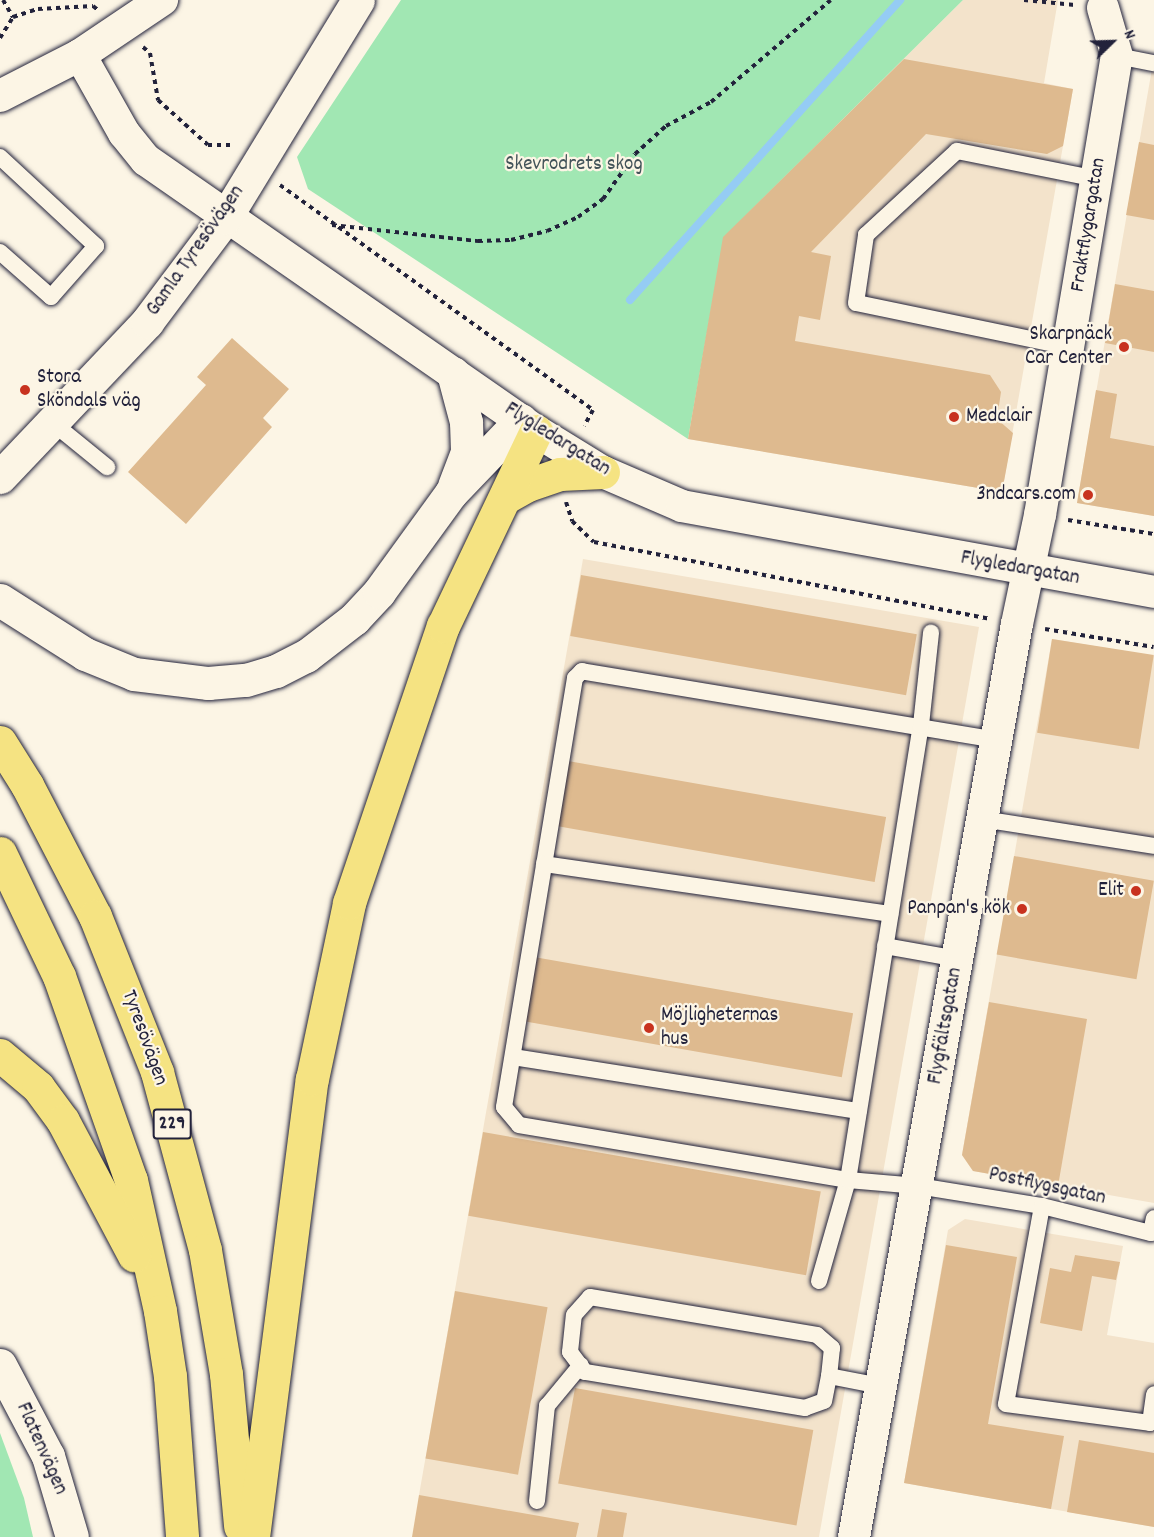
<!DOCTYPE html>
<html>
<head>
<meta charset="utf-8">
<style>
  body { margin:0 }
  #map { position:relative; width:1154px; height:1537px; overflow:hidden; background:#fcf5e5; font-family:Dekko,sans-serif }
  div>[style] { position:absolute }
  [style*='--x'] { left:calc(var(--x)*1px); top:calc(var(--y)*1px); width:calc(var(--w)*1px); rotate:calc(var(--a)*1deg) }
  .built>* { inset:0; background:#f3e3cb }
  .green>* { inset:0; background:#a1e7b3 }
  .stream>* { height:8px; margin:-4px; padding:0 4px; transform-origin:4px; border-radius:4px; background:#95ccf4 }
  .building>* { inset:0; background:#deba8f; transform-origin:0 0 }
  .path>* { height:4px; margin-top:-2px; transform-origin:0; background:repeating-linear-gradient(90deg,#22223b 0 4.5px,transparent 0 9px) }
  .roads { filter:drop-shadow(0 0 2px #22223b) drop-shadow(0 0 2px #22223b) }
  .service>* { height:16px; margin:-8px; padding:0 8px; transform-origin:8px; border-radius:8px; background:#fcf5e5 }
  .minor>* { height:32px; margin:-16px; padding:0 16px; transform-origin:16px; border-radius:16px; background:#fcf5e5 }
  .tertiary>* { height:33px; margin:-16.5px; padding:0 16.5px; transform-origin:16.5px; border-radius:16.5px; background:#fcf5e5 }
  .secondary>* { height:33px; margin:-16.5px; padding:0 16.5px; transform-origin:16.5px; border-radius:16.5px; background:#fcf5e5 }
  .motorway>* { height:33px; margin:-16.5px; padding:0 16.5px; transform-origin:16.5px; border-radius:16.5px; background:#f5e382 }
  .dots>* { width:16px; height:16px; translate:-50% -50%; box-sizing:border-box; border:3px solid #fcf5e5; border-radius:50% }
  span { translate:-50% -50%; white-space:nowrap; text-align:center; line-height:1.15; -webkit-text-stroke:4.5px #fcf5e5; paint-order:stroke }
  .shield-label span { padding:2px 4px; background:#fcf5e5; border:2px solid; border-radius:4px; -webkit-text-stroke-width:0 }
  .shield-label { font-size:20px; color:#22223b; font-weight:700 }
  .park-label { font-size:21px; color:#425359 }
  .street-label { font-size:21px; color:#22223b }
  .poi-label { font-size:21px; color:#22223b }
  .right { translate:-100% -50%; text-align:right }
  .left { translate:0 -50%; text-align:left }
  .north { position:absolute; left:1082px; top:12px; width:60px; height:60px; -webkit-text-stroke:4px #fcf5e5; paint-order:stroke; rotate:67deg; font-size:16px; font-weight:700; line-height:24px; text-align:center; color:#22223b }
  .north::after { content:''; display:block; margin:auto; width:21px; height:27px; background:#22223b; clip-path:polygon(50% 0,100% 100%,50% 72%,0 100%) }
</style>
</head>
<body>
<div id="map">
  <div class="built">
    <i style="clip-path:polygon(963px 0,1058px 0,1044px 83px,1073px 89px,1002px 492px,688px 439px,724px 237px)"></i>
    <i style="clip-path:polygon(1154px 57px,1154px 516px,1077px 503px)"></i>
    <i style="clip-path:polygon(583px 559px,979px 627px,819px 1537px,417px 1537px,419px 1495px)"></i>
    <i style="clip-path:polygon(1052px 639px,1154px 656px,1154px 1203px,973px 1171px,962px 1155px)"></i>
    <i style="clip-path:polygon(965px 1219px,1123px 1246px,1107px 1335px,1154px 1343px,1154px 1527px,904px 1483px,948px 1230px)"></i>
  </div>
  <div class="green">
    <i style="clip-path:polygon(401px 0,963px 0,724px 237px,688px 439px,308px 189px,297px 157px)"></i>
    <i style="clip-path:polygon(0 1433px,24px 1498px,33px 1537px,0 1537px)"></i>
  </div>
  <div class="stream">
    <i style="--x:630;--y:300;--w:404;--a:-48"></i>
  </div>
  <div class="building">
    <i style="clip-path:polygon(904px 59px,1073px 89px,1063px 146px,1047px 154px,926px 134px,811px 252px,831px 256px,820px 320px,799px 316px,795px 341px,990px 375px,1001px 392px,997px 419px,1013px 433px,1002px 492px,688px 439px,723px 237px)"></i>
    <i style="clip-path:polygon(1139px 142px,1154px 145px,1154px 220px,1126px 215px)"></i>
    <i style="clip-path:polygon(1115px 284px,1154px 291px,1154px 352px,1105px 343px)"></i>
    <i style="clip-path:polygon(232px 338px,289px 389px,263px 418px,272px 427px,186px 524px,128px 472px,206px 385px,197px 377px)"></i>
    <i style="clip-path:polygon(1096px 390px,1117px 394px,1110px 438px,1154px 446px,1154px 516px,1077px 503px)"></i>
    <i style="left:581px;top:575px;width:341px;height:62px;rotate:10deg"></i>
    <i style="left:1052px;top:639px;width:103px;height:95px;rotate:9deg"></i>
    <i style="left:568px;top:761px;width:323px;height:66px;rotate:10deg"></i>
    <i style="left:1014px;top:856px;width:142px;height:100px;rotate:10deg"></i>
    <i style="left:534px;top:957px;width:324px;height:65px;rotate:10deg"></i>
    <i style="clip-path:polygon(989px 1002px,1087px 1019px,1058px 1186px,973px 1171px,962px 1155px)"></i>
    <i style="left:483px;top:1132px;width:343px;height:85px;rotate:10deg"></i>
    <i style="clip-path:polygon(946px 1245px,1017px 1257px,988px 1424px,1064px 1436px,1051px 1509px,904px 1483px)"></i>
    <i style="clip-path:polygon(1075px 1255px,1120px 1262px,1116px 1280px,1092px 1276px,1082px 1331px,1040px 1323px,1050px 1268px,1071px 1272px)"></i>
    <i style="left:455px;top:1291px;width:94px;height:170px;rotate:10deg"></i>
    <i style="left:575px;top:1388px;width:242px;height:97px;rotate:10deg"></i>
    <i style="clip-path:polygon(1079px 1440px,1154px 1453px,1154px 1527px,1067px 1512px)"></i>
    <i style="clip-path:polygon(419px 1495px,579px 1523px,576px 1537px,412px 1537px)"></i>
    <i style="clip-path:polygon(602px 1509px,627px 1513px,623px 1537px,597px 1537px)"></i>
  </div>
  <div class="path">
    <i style="--x:3;--y:0;--w:20;--a:60"></i>
    <i style="--x:13;--y:17;--w:26;--a:-18"></i>
    <i style="--x:38;--y:9;--w:55;--a:-3.1"></i>
    <i style="--x:93;--y:6;--w:6;--a:39"></i>
    <i style="--x:1024;--y:0;--w:51;--a:5.6"></i>
    <i style="--x:0;--y:38;--w:25;--a:-58"></i>
    <i style="--x:143;--y:47;--w:9;--a:41"></i>
    <i style="--x:150;--y:53;--w:48;--a:80.3"></i>
    <i style="--x:158;--y:100;--w:67;--a:42"></i>
    <i style="--x:208;--y:145;--w:24;--a:0"></i>
    <i style="--x:280;--y:185;--w:385;--a:35.7"></i>
    <i style="--x:593;--y:410;--w:18;--a:119"></i>
    <i style="--x:332;--y:225;--w:147;--a:6.3"></i>
    <i style="--x:478;--y:241;--w:33;--a:-2"></i>
    <i style="--x:511;--y:240;--w:37;--a:-14"></i>
    <i style="--x:547;--y:231;--w:34;--a:-24"></i>
    <i style="--x:578;--y:217;--w:31;--a:-36"></i>
    <i style="--x:603;--y:199;--w:55;--a:-54.6"></i>
    <i style="--x:635;--y:154;--w:42;--a:-42.1"></i>
    <i style="--x:666;--y:126;--w:51;--a:-28.1"></i>
    <i style="--x:711;--y:102;--w:157;--a:-40.4"></i>
    <i style="--x:566;--y:502;--w:20;--a:72"></i>
    <i style="--x:572;--y:521;--w:30;--a:44"></i>
    <i style="--x:594;--y:542;--w:404;--a:11"></i>
    <i style="--x:1068;--y:520;--w:87;--a:9.2"></i>
    <i style="--x:1045;--y:629;--w:110;--a:9.4"></i>
  </div>
  <div class="roads">
    <div class="service">
      <i style="--x:1117;--y:56;--w:38;--a:11"></i>
      <i style="--x:0;--y:157;--w:131;--a:42.8"></i>
      <i style="--x:96;--y:246;--w:68;--a:131.4"></i>
      <i style="--x:51;--y:297;--w:68;--a:-138.6"></i>
      <i style="--x:1069;--y:347;--w:217;--a:-168.3"></i>
      <i style="--x:856;--y:303;--w:69;--a:-81.6"></i>
      <i style="--x:866;--y:235;--w:124;--a:-42.7"></i>
      <i style="--x:957;--y:151;--w:143;--a:11.3"></i>
      <i style="--x:53;--y:423;--w:70;--a:39.2"></i>
      <i style="--x:997;--y:740;--w:421;--a:-170.6"></i>
      <i style="--x:582;--y:671;--w:10;--a:135"></i>
      <i style="--x:575;--y:678;--w:435;--a:99.4"></i>
      <i style="--x:504;--y:1107;--w:23;--a:50"></i>
      <i style="--x:519;--y:1125;--w:334;--a:9.5"></i>
      <i style="--x:848;--y:1180;--w:70;--a:4.9"></i>
      <i style="--x:918;--y:1186;--w:126;--a:9.2"></i>
      <i style="--x:1042;--y:1206;--w:112;--a:13.9"></i>
      <i style="--x:1151;--y:1233;--w:15;--a:-79"></i>
      <i style="--x:982;--y:819;--w:174;--a:8.9"></i>
      <i style="--x:544;--y:864;--w:350;--a:8.2"></i>
      <i style="--x:885;--y:946;--w:74;--a:10.1"></i>
      <i style="--x:513;--y:1057;--w:350;--a:8.9"></i>
      <i style="--x:1042;--y:1206;--w:201;--a:100.3"></i>
      <i style="--x:1006;--y:1404;--w:145;--a:7.5"></i>
      <i style="--x:1150;--y:1423;--w:29;--a:-82"></i>
      <i style="--x:819;--y:1281;--w:105;--a:-74"></i>
      <i style="--x:848;--y:1180;--w:461;--a:-80.9"></i>
      <i style="--x:921;--y:725;--w:93;--a:-83.8"></i>
      <i style="--x:829;--y:1376;--w:25;--a:101"></i>
      <i style="--x:824;--y:1401;--w:20;--a:160"></i>
      <i style="--x:805;--y:1408;--w:223;--a:-170.7"></i>
      <i style="--x:585;--y:1372;--w:25;--a:-127"></i>
      <i style="--x:570;--y:1352;--w:37;--a:-84"></i>
      <i style="--x:574;--y:1315;--w:24;--a:-48"></i>
      <i style="--x:590;--y:1297;--w:230;--a:9.5"></i>
      <i style="--x:817;--y:1335;--w:20;--a:41"></i>
      <i style="--x:832;--y:1348;--w:28;--a:96"></i>
      <i style="--x:829;--y:1376;--w:53;--a:10.9"></i>
      <i style="--x:537;--y:1501;--w:96;--a:-84"></i>
      <i style="--x:547;--y:1406;--w:53;--a:-50.3"></i>
    </div>
    <div class="minor">
      <i style="--x:80;--y:55;--w:90;--a:60.6"></i>
      <i style="--x:124;--y:133;--w:35;--a:51"></i>
      <i style="--x:146;--y:160;--w:475;--a:34.8"></i>
      <i style="--x:536;--y:431;--w:79;--a:31.5"></i>
      <i style="--x:603;--y:472;--w:86;--a:23.3"></i>
      <i style="--x:682;--y:506;--w:480;--a:10.3"></i>
      <i style="--x:0;--y:96;--w:90;--a:-27.1"></i>
      <i style="--x:80;--y:55;--w:99;--a:-33.9"></i>
      <i style="--x:854;--y:1537;--w:927;--a:-79.88"></i>
      <i style="--x:1017;--y:624;--w:111;--a:-78.1"></i>
      <i style="--x:1040;--y:515;--w:465;--a:-80.5"></i>
      <i style="--x:1117;--y:56;--w:50;--a:-106.3"></i>
    </div>
    <div class="tertiary">
      <i style="--x:0;--y:477;--w:214;--a:-46.5"></i>
      <i style="--x:147;--y:322;--w:130;--a:-53.1"></i>
      <i style="--x:225;--y:218;--w:255;--a:-58.6"></i>
      <i style="--x:0;--y:1365;--w:103;--a:62.2"></i>
      <i style="--x:48;--y:1456;--w:84;--a:73.5"></i>
    </div>
    <div class="secondary">
      <i style="--x:453;--y:373;--w:51;--a:75.1"></i>
      <i style="--x:466;--y:422;--w:30;--a:88"></i>
      <i style="--x:467;--y:452;--w:36;--a:111"></i>
      <i style="--x:0;--y:600;--w:101;--a:32.4"></i>
      <i style="--x:85;--y:654;--w:53;--a:22.2"></i>
      <i style="--x:134;--y:674;--w:75;--a:6.9"></i>
      <i style="--x:208;--y:683;--w:38;--a:-5"></i>
      <i style="--x:246;--y:680;--w:31;--a:-17"></i>
      <i style="--x:276;--y:671;--w:34;--a:-27"></i>
      <i style="--x:306;--y:656;--w:61;--a:-37.6"></i>
      <i style="--x:354;--y:619;--w:37;--a:-47"></i>
      <i style="--x:379;--y:592;--w:122;--a:-54"></i>
      <i style="--x:451;--y:493;--w:101;--a:-46.2"></i>
    </div>
    <div class="motorway">
      <i style="--x:506;--y:497;--w:25;--a:-29"></i>
      <i style="--x:528;--y:485;--w:34;--a:-19"></i>
      <i style="--x:560;--y:474;--w:43;--a:-2.7"></i>
      <i style="--x:0;--y:742;--w:51;--a:57.9"></i>
      <i style="--x:27;--y:785;--w:148;--a:62.6"></i>
      <i style="--x:95;--y:916;--w:168;--a:68.3"></i>
      <i style="--x:157;--y:1072;--w:184;--a:74.9"></i>
      <i style="--x:205;--y:1250;--w:126;--a:80.4"></i>
      <i style="--x:226;--y:1374;--w:153;--a:84.7"></i>
      <i style="--x:0;--y:853;--w:136;--a:64.4"></i>
      <i style="--x:59;--y:976;--w:216;--a:70.6"></i>
      <i style="--x:131;--y:1180;--w:134;--a:77.5"></i>
      <i style="--x:160;--y:1311;--w:66;--a:81.3"></i>
      <i style="--x:170;--y:1376;--w:161;--a:85.7"></i>
      <i style="--x:0;--y:1055;--w:50;--a:40.1"></i>
      <i style="--x:38;--y:1087;--w:42;--a:53.7"></i>
      <i style="--x:63;--y:1121;--w:152;--a:62.1"></i>
      <i style="--x:253;--y:1537;--w:462;--a:-82.7"></i>
      <i style="--x:312;--y:1079;--w:180;--a:-78.1"></i>
      <i style="--x:349;--y:903;--w:293;--a:-71.3"></i>
      <i style="--x:443;--y:626;--w:216;--a:-64.5"></i>
    </div>
  </div>
  <div class="dots">
    <i style="left:1124px;top:347px;background:#c8321e"></i>
    <i style="left:25px;top:390px;background:#c8321e"></i>
    <i style="left:954px;top:417px;background:#c8321e"></i>
    <i style="left:1088px;top:495px;background:#c8321e"></i>
    <i style="left:1136px;top:891px;background:#c8321e"></i>
    <i style="left:1022px;top:909px;background:#c8321e"></i>
    <i style="left:649px;top:1028px;background:#c8321e"></i>
  </div>
  <div class="shield-label">
    <span style="left:172px;top:1124px">229</span>
  </div>
  <div class="park-label">
    <span style="left:574px;top:165px">Skevrodrets skog</span>
  </div>
  <div class="street-label">
    <span style="left:1089px;top:225px;rotate:-81deg">Fraktflygargatan</span>
    <span style="left:196px;top:251px;rotate:-55deg">Gamla Tyresövägen</span>
    <span style="left:557px;top:440px;rotate:32deg">Flygledargatan</span>
    <span style="left:1020px;top:569px;rotate:10deg">Flygledargatan</span>
    <span style="left:946px;top:1026px;rotate:-80deg">Flygfältsgatan</span>
    <span style="left:144px;top:1038px;rotate:70deg">Tyresövägen</span>
    <span style="left:1047px;top:1187px;rotate:12deg">Postflygsgatan</span>
    <span style="left:41px;top:1449px;rotate:66deg">Flatenvägen</span>
  </div>
  <div class="poi-label">
    <span class="right" style="left:1112px;top:347px">Skarpnäck<br>Car Center</span>
    <span class="left" style="left:37px;top:390px">Stora<br>Sköndals väg</span>
    <span class="left" style="left:966px;top:417px">Medclair</span>
    <span class="right" style="left:1076px;top:495px">3ndcars.com</span>
    <span class="right" style="left:1124px;top:891px">Elit</span>
    <span class="right" style="left:1010px;top:909px">Panpan's kök</span>
    <span class="left" style="left:661px;top:1028px">Möjligheternas<br>hus</span>
  </div>
  <div class="north">N</div>
</div>
</body>
</html>
